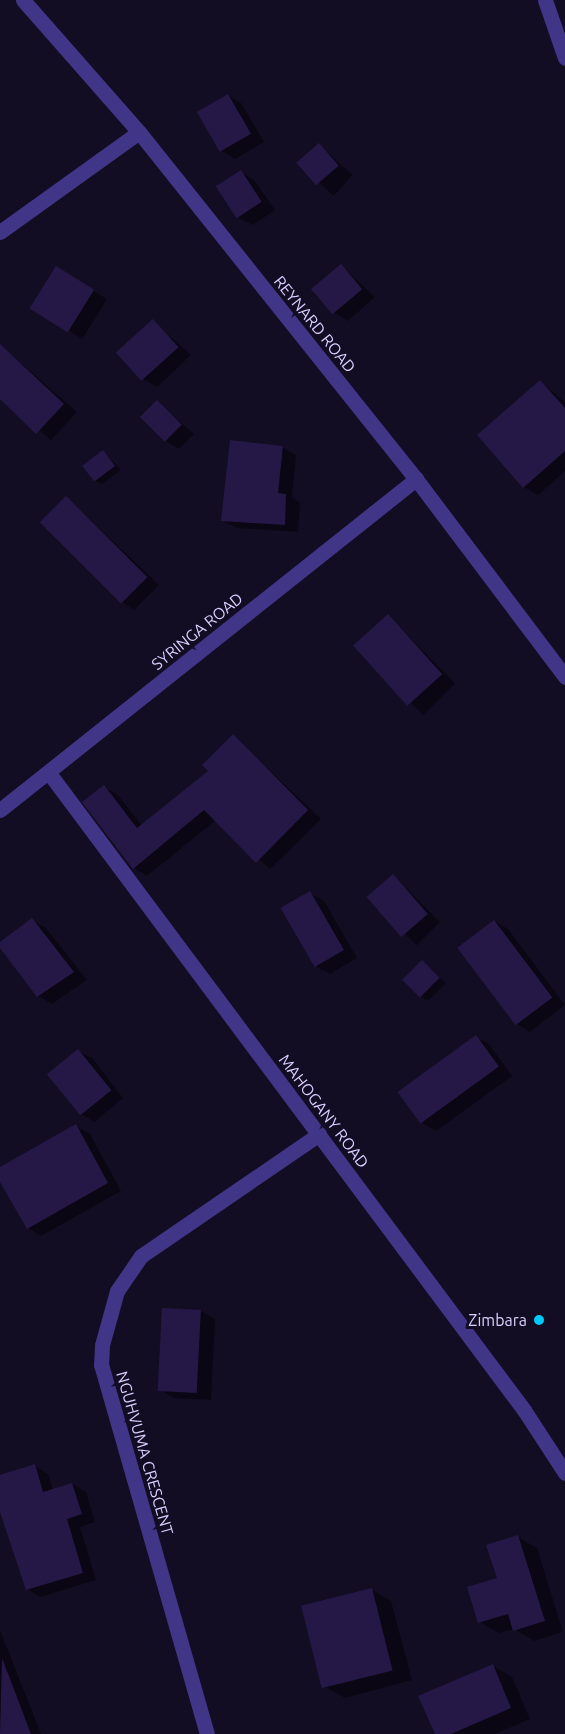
<!DOCTYPE html>
<html>
<head>
<meta charset="utf-8">
<style>
  body { margin:0 }
  #map { position:relative; width:565px; height:1734px; overflow:hidden; background:#130d24; font-family:Ubuntu,sans-serif }
  div>[style] { position:absolute }
  [style*='--x'] { left:calc(var(--x)*1px); top:calc(var(--y)*1px); width:calc(var(--w)*1px); rotate:calc(var(--a)*1deg) }
  .shadow>* { inset:0; background:#0007; transform-origin:0 0 }
  .building>* { inset:0; background:#261846; transform-origin:0 0 }
  .minor>* { height:15px; margin:-7.5px; padding:0 7.5px; transform-origin:7.5px; border-radius:7.5px; background:#403586 }
  .dots>* { width:16px; height:16px; translate:-50% -50%; box-sizing:border-box; border:3px solid #130d24; border-radius:50% }
  span { translate:-50% -50%; white-space:nowrap; text-align:center; line-height:1.15; -webkit-text-stroke:6px #130d24; paint-order:stroke }
  .street-label { font-size:16px; color:#dad0ff }
  .poi-label { font-size:16px; color:#dad0ff }
  .right { translate:-100% -50%; text-align:right }
</style>
</head>
<body>
<div id="map">
  <div class="shadow">
    <i style="clip-path:polygon(228px 95px,241px 103px,264px 142px,235px 159px,222px 151px)"></i>
    <i style="left:319px;top:145px;width:45px;height:28px;rotate:42deg"></i>
    <i style="clip-path:polygon(241px 172px,254px 180px,275px 210px,253px 225px,239px 218px)"></i>
    <i style="clip-path:polygon(341px 266px,375px 297px,348px 321px,335px 313px)"></i>
    <i style="left:57px;top:268px;width:59px;height:47px;rotate:32deg"></i>
    <i style="clip-path:polygon(153px 321px,191px 355px,157px 387px,143px 379px)"></i>
    <i style="clip-path:polygon(0 345px,77px 412px,51px 440px,0 397px)"></i>
    <i style="clip-path:polygon(541px 382px,565px 402px,565px 471px,538px 495px,524px 487px,479px 435px)"></i>
    <i style="clip-path:polygon(157px 402px,194px 434px,179px 449px,166px 441px)"></i>
    <i style="clip-path:polygon(282px 447px,296px 455px,292px 498px,300px 503px,298px 532px,237px 528px,223px 521px)"></i>
    <i style="clip-path:polygon(103px 451px,121px 470px,102px 484px,95px 481px)"></i>
    <i style="clip-path:polygon(67px 498px,159px 585px,134px 610px,121px 602px)"></i>
    <i style="left:388px;top:616px;width:95px;height:45px;rotate:45deg"></i>
    <i style="clip-path:polygon(233px 736px,321px 819px,270px 869px,216px 820px,147px 876px,134px 868px,104px 787px,118px 795px,142px 826px,210px 771px)"></i>
    <i style="left:394px;top:876px;width:65px;height:33px;rotate:45deg"></i>
    <i style="clip-path:polygon(310px 893px,324px 901px,357px 958px,330px 974px,317px 967px)"></i>
    <i style="clip-path:polygon(32px 920px,46px 928px,87px 980px,52px 1004px,38px 996px,0 946px)"></i>
    <i style="clip-path:polygon(494px 921px,508px 929px,565px 1005px,530px 1032px,517px 1024px)"></i>
    <i style="clip-path:polygon(423px 962px,446px 983px,428px 1001px,421px 997px)"></i>
    <i style="clip-path:polygon(476px 1037px,489px 1044px,512px 1076px,436px 1131px,422px 1123px)"></i>
    <i style="clip-path:polygon(78px 1051px,92px 1058px,123px 1098px,94px 1122px,81px 1114px)"></i>
    <i style="clip-path:polygon(76px 1126px,90px 1134px,121px 1191px,41px 1236px,28px 1228px,0 1179px,0 1169px)"></i>
    <i style="clip-path:polygon(164px 1309px,201px 1311px,215px 1319px,211px 1400px,174px 1398px,160px 1390px)"></i>
    <i style="clip-path:polygon(35px 1466px,48px 1474px,53px 1490px,72px 1484px,86px 1492px,95px 1522px,80px 1527px,96px 1580px,40px 1597px,27px 1589px,0 1505px,0 1476px)"></i>
    <i style="clip-path:polygon(518px 1537px,537px 1548px,563px 1632px,534px 1641px,514px 1629px,499px 1633px,480px 1622px)"></i>
    <i style="clip-path:polygon(372px 1590px,391px 1601px,412px 1680px,345px 1698px,325px 1687px)"></i>
    <i style="clip-path:polygon(0 1630px,41px 1734px,0 1734px)"></i>
    <i style="clip-path:polygon(493px 1666px,512px 1677px,530px 1719px,495px 1734px,436px 1734px)"></i>
  </div>
  <div class="building">
    <i style="left:228px;top:94px;width:46px;height:36px;rotate:60deg"></i>
    <i style="left:319px;top:143px;width:30px;height:30px;rotate:49deg"></i>
    <i style="left:241px;top:170px;width:38px;height:30px;rotate:57deg"></i>
    <i style="left:341px;top:264px;width:33px;height:39px;rotate:50deg"></i>
    <i style="left:56px;top:266px;width:45px;height:50px;rotate:32deg"></i>
    <i style="left:153px;top:319px;width:38px;height:50px;rotate:48deg"></i>
    <i style="clip-path:polygon(0 344px,64px 404px,36px 434px,0 399px)"></i>
    <i style="clip-path:polygon(540px 380px,565px 408px,565px 451px,523px 488px,477px 435px)"></i>
    <i style="left:157px;top:400px;width:35px;height:24px;rotate:45deg"></i>
    <i style="clip-path:polygon(230px 440px,283px 446px,278px 493px,286px 494px,285px 525px,221px 521px)"></i>
    <i style="left:103px;top:450px;width:20px;height:26px;rotate:53deg"></i>
    <i style="left:66px;top:496px;width:115px;height:37px;rotate:45deg"></i>
    <i style="left:388px;top:614px;width:81px;height:47px;rotate:48deg"></i>
    <i style="clip-path:polygon(233px 734px,308px 810px,256px 863px,204px 810px,133px 869px,82px 802px,104px 785px,137px 828px,208px 771px,202px 765px)"></i>
    <i style="left:393px;top:874px;width:53px;height:35px;rotate:49deg"></i>
    <i style="left:310px;top:891px;width:68px;height:34px;rotate:60deg"></i>
    <i style="clip-path:polygon(32px 918px,74px 972px,37px 997px,0 948px,0 942px)"></i>
    <i style="left:494px;top:920px;width:97px;height:46px;rotate:53deg"></i>
    <i style="left:422px;top:960px;width:25px;height:28px;rotate:45deg"></i>
    <i style="left:476px;top:1035px;width:39px;height:97px;rotate:54deg"></i>
    <i style="left:78px;top:1049px;width:53px;height:40px;rotate:51deg"></i>
    <i style="clip-path:polygon(76px 1124px,108px 1183px,27px 1229px,0 1182px,0 1167px)"></i>
    <i style="left:162px;top:1308px;width:39px;height:83px;rotate:3deg"></i>
    <i style="clip-path:polygon(35px 1464px,43px 1492px,72px 1483px,82px 1514px,67px 1519px,83px 1573px,26px 1590px,0 1512px,0 1475px)"></i>
    <i style="clip-path:polygon(518px 1535px,545px 1621px,513px 1631px,508px 1614px,478px 1623px,467px 1587px,497px 1578px,486px 1545px)"></i>
    <i style="left:372px;top:1588px;width:85px;height:73px;rotate:76deg"></i>
    <i style="clip-path:polygon(2px 1658px,31px 1734px,0 1734px)"></i>
    <i style="clip-path:polygon(493px 1664px,511px 1708px,451px 1734px,435px 1734px,418px 1696px)"></i>
  </div>
  <div class="minor">
    <i style="--x:23;--y:0;--w:176;--a:48.7"></i>
    <i style="--x:545;--y:0;--w:61;--a:71"></i>
    <i style="--x:0;--y:232;--w:171;--a:-35.7"></i>
    <i style="--x:139;--y:132;--w:444;--a:51.4"></i>
    <i style="--x:416;--y:479;--w:248;--a:53"></i>
    <i style="--x:49;--y:773;--w:795;--a:53.29"></i>
    <i style="--x:524;--y:1410;--w:75;--a:56.9"></i>
    <i style="--x:0;--y:810;--w:532;--a:-38.51"></i>
    <i style="--x:207;--y:1734;--w:384;--a:-106"></i>
    <i style="--x:101;--y:1365;--w:20;--a:-87"></i>
    <i style="--x:102;--y:1345;--w:56;--a:-74.5"></i>
    <i style="--x:117;--y:1291;--w:42;--a:-55.6"></i>
    <i style="--x:141;--y:1256;--w:216;--a:-34.4"></i>
  </div>
  <div class="dots">
    <i style="left:539px;top:1320px;background:#00c9fb"></i>
  </div>
  <div class="street-label">
    <span style="left:315px;top:324px;rotate:51deg">REYNARD ROAD</span>
    <span style="left:197px;top:631px;rotate:-39deg">SYRINGA ROAD</span>
    <span style="left:324px;top:1111px;rotate:53deg">MAHOGANY ROAD</span>
    <span style="left:145px;top:1453px;rotate:74deg">NGUHVUMA CRESCENT</span>
  </div>
  <div class="poi-label">
    <span class="right" style="left:527px;top:1320px">Zimbara</span>
  </div>
</div>
</body>
</html>
